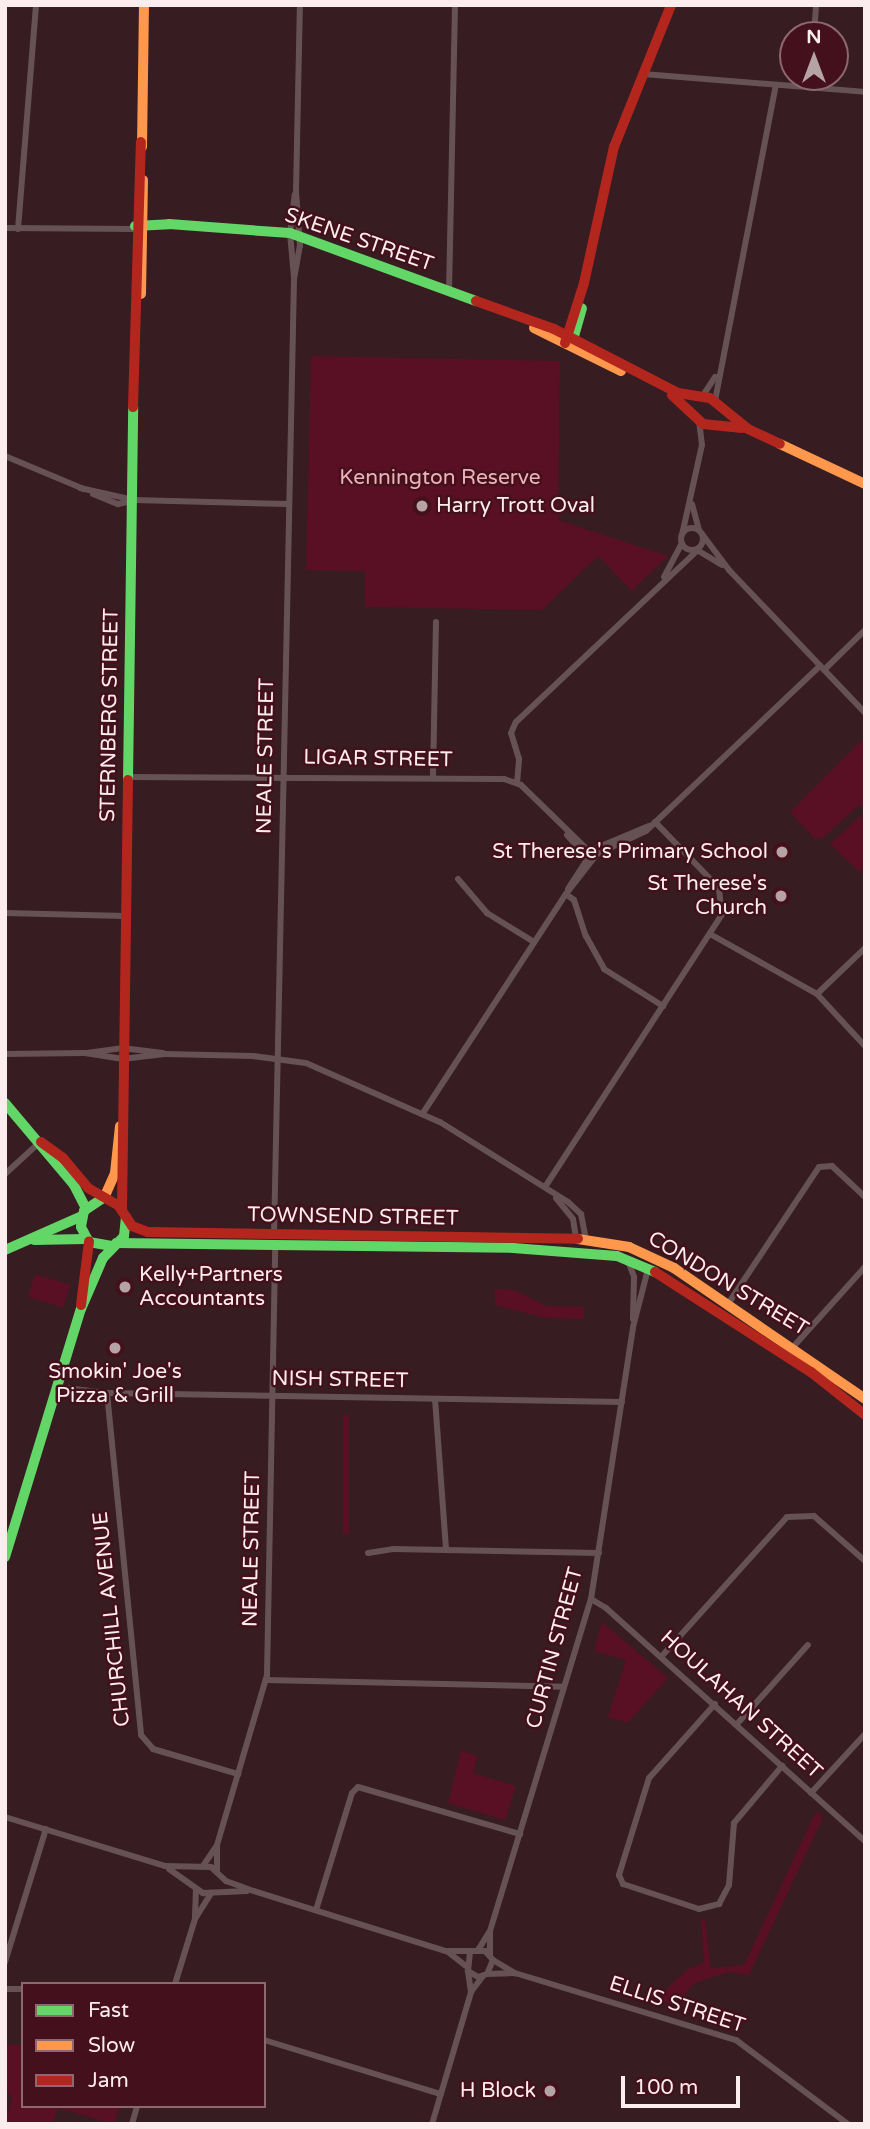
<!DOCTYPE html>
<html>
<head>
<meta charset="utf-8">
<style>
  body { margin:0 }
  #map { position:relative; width:870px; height:2129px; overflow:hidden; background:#371c21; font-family:"Varela Round",sans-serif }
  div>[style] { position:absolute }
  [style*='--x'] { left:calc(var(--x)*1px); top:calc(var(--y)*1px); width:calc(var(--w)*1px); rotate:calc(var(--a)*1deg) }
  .green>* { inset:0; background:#591024; transform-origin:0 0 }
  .street>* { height:6px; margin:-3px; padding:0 3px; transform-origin:3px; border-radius:3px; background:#665254 }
  .street>.ring { margin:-3px; padding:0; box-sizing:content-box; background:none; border:6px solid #665254; border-radius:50% }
  .fast>* { height:10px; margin:-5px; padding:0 5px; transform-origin:5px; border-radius:5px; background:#63d668 }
  .slow>* { height:10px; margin:-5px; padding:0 5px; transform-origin:5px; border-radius:5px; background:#ff974d }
  .jam>* { height:10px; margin:-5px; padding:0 5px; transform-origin:5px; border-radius:5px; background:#b3261e }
  .dots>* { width:19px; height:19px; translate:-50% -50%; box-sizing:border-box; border:4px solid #43101b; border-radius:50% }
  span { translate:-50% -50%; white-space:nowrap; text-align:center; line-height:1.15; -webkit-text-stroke:5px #43101b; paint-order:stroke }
  .street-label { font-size:21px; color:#fbecee }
  .park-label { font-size:21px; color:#edb1b8 }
  .poi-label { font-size:21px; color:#fbecee }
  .left { translate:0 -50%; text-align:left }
  .right { translate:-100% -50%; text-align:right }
  .frame { position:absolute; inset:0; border:7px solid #fbecee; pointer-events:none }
  .legend { position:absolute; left:21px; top:1982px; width:245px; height:126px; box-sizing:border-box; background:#43101b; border:2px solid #8d686f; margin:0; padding:9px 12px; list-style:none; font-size:21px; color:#fbecee }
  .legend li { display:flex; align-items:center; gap:14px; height:35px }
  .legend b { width:35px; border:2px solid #8d686f }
  .north { position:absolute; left:779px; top:21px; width:70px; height:70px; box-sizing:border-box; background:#43101b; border:2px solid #8d686f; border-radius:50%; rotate:0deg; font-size:19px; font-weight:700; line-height:28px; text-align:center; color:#fbecee }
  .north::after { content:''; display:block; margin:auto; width:24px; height:32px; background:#b6a3a6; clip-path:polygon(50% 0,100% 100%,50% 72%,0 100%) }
  .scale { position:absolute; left:621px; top:2076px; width:119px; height:32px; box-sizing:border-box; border:4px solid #fbecee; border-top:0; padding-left:9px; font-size:21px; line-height:24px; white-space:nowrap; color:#fbecee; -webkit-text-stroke:5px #43101b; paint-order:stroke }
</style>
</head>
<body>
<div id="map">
  <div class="green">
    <i style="clip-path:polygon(311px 356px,560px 361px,558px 520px,668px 556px,632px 591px,598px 556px,542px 610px,365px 607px,365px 571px,306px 570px)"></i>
    <i style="clip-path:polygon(863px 739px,865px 806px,858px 806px,823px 838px,815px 839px,790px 812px)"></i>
    <i style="clip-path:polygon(860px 816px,865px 821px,865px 867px,859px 872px,830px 844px)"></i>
    <i style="left:35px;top:1274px;width:37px;height:24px;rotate:17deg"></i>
    <i style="clip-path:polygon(495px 1289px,515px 1290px,546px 1306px,584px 1307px,584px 1319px,545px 1318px,495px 1305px)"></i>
    <i style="left:343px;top:1415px;width:6px;height:119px"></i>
    <i style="clip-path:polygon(602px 1622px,668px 1678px,628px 1723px,608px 1717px,626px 1660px,594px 1651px)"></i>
    <i style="clip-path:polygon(461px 1751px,478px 1756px,473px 1773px,516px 1786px,505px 1820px,448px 1803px)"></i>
    <i style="clip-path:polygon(816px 1811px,823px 1818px,749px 1975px,728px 1972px,695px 1983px,675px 2005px,656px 1999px,688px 1969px,704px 1963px,701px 1919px,705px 1918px,711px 1968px,744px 1965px)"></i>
    <i style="clip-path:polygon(5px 2045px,23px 2045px,23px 2106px,120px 2106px,114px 2124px,58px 2108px,53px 2124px,5px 2124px,12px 2098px,5px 2087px)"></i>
  </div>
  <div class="street">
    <i style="--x:814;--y:35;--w:30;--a:-86"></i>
    <i style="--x:643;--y:74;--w:223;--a:4.6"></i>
    <i style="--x:5;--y:228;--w:130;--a:0.4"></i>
    <i style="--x:18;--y:229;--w:225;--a:-85.4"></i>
    <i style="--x:294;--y:277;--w:44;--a:-95.2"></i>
    <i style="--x:290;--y:233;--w:39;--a:-83"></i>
    <i style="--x:449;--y:292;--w:287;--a:-88.8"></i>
    <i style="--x:702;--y:397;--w:24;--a:-57"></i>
    <i style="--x:715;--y:401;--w:322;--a:-79.1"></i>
    <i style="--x:5;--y:456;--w:86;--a:22.7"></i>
    <i style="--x:80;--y:488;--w:55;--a:12.5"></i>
    <i style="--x:134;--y:500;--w:155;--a:1.5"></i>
    <i style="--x:93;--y:494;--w:27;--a:22"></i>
    <i style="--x:118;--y:504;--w:14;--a:-12"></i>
    <i style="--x:692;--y:504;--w:27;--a:75"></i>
    <i class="ring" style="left:681px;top:528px;width:16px;height:16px"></i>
    <i style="--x:702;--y:534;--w:45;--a:53.1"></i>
    <i style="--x:729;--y:570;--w:197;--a:46.4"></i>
    <i style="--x:682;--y:535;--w:92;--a:-77.5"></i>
    <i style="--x:702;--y:445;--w:23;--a:-97"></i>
    <i style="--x:697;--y:550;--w:29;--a:31"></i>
    <i style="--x:664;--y:577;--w:36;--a:-62"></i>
    <i style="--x:824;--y:670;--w:57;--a:-44.3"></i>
    <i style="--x:128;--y:777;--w:376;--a:0.3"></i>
    <i style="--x:504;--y:779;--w:18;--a:19"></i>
    <i style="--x:521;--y:785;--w:103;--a:44.2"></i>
    <i style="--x:433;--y:777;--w:155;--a:-88.9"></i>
    <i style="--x:517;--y:783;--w:24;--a:-85"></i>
    <i style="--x:519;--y:759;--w:27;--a:-107"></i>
    <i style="--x:511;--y:733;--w:12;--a:-66"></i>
    <i style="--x:516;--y:722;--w:249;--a:-43.4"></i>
    <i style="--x:567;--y:835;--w:31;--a:48"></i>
    <i style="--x:458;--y:879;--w:45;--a:49.5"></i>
    <i style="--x:487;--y:913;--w:55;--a:31.7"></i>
    <i style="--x:568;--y:889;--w:48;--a:-57"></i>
    <i style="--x:594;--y:849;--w:60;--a:-22.7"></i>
    <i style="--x:566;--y:894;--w:10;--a:37"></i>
    <i style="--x:574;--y:900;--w:38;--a:72"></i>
    <i style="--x:586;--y:936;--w:38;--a:61"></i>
    <i style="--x:604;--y:969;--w:70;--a:32.1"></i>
    <i style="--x:5;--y:913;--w:120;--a:1.4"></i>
    <i style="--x:710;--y:934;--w:123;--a:29.3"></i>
    <i style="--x:817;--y:994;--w:71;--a:47.3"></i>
    <i style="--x:817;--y:994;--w:66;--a:-43.8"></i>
    <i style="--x:87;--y:1053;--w:35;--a:-8"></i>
    <i style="--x:122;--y:1048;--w:41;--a:7"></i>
    <i style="--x:5;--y:1054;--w:80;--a:-0.7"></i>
    <i style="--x:85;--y:1053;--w:37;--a:9"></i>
    <i style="--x:122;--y:1059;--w:43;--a:-6.6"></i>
    <i style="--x:165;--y:1054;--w:88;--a:1.3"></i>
    <i style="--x:253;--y:1056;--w:53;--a:7.5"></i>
    <i style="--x:306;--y:1063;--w:146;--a:23.8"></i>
    <i style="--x:440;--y:1122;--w:151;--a:32"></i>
    <i style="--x:568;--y:1202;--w:18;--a:43"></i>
    <i style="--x:581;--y:1214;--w:26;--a:79"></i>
    <i style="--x:423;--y:1113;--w:262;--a:-56.9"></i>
    <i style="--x:566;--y:894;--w:51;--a:-52.2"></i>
    <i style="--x:597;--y:854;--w:54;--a:-25.1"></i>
    <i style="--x:646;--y:831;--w:240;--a:-43.5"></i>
    <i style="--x:5;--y:1174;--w:47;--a:-42.4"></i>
    <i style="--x:545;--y:1187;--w:325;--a:-57"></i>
    <i style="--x:722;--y:914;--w:26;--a:-97"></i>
    <i style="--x:719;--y:888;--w:92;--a:-134.1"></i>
    <i style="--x:556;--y:1198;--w:27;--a:51"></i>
    <i style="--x:573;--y:1219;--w:20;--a:81"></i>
    <i style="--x:274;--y:1235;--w:956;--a:-88.8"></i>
    <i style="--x:294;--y:279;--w:34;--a:-80"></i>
    <i style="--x:300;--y:246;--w:55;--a:-94.2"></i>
    <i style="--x:296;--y:191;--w:186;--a:-88.8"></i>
    <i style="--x:628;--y:1261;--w:17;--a:69"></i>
    <i style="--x:634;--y:1277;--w:42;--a:91.4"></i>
    <i style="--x:728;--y:1304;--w:164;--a:-56.4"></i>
    <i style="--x:819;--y:1167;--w:13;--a:-4"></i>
    <i style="--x:832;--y:1166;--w:45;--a:43.2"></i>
    <i style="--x:794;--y:1346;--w:106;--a:-48.1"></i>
    <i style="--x:58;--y:1387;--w:49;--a:7"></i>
    <i style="--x:107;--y:1393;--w:515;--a:1"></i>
    <i style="--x:107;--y:1393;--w:344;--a:84.3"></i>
    <i style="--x:141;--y:1735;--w:18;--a:49"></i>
    <i style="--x:153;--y:1749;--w:89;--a:16.4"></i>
    <i style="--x:435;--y:1399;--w:151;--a:85.8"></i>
    <i style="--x:368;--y:1553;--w:25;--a:-9"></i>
    <i style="--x:393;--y:1549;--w:206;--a:1.1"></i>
    <i style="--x:591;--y:1599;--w:17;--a:31"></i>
    <i style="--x:606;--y:1608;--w:348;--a:42"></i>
    <i style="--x:661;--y:1657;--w:188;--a:-48"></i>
    <i style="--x:787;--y:1517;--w:27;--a:-2"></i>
    <i style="--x:814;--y:1516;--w:68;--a:41.4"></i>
    <i style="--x:266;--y:1680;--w:298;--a:1.3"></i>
    <i style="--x:715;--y:1704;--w:99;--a:131.7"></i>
    <i style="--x:649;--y:1778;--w:102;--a:107.2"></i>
    <i style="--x:619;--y:1875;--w:10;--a:66"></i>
    <i style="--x:623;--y:1884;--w:80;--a:18.2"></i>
    <i style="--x:699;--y:1909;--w:21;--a:-14"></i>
    <i style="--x:719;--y:1904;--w:21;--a:-62"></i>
    <i style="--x:729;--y:1885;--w:62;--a:-85.4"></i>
    <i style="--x:734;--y:1823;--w:75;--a:-49.9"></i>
    <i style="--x:737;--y:1724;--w:106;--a:-48.1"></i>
    <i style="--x:811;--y:1793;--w:80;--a:-47.5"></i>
    <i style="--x:5;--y:1817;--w:167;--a:17"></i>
    <i style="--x:165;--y:1866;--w:46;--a:1.2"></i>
    <i style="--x:211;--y:1867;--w:21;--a:43"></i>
    <i style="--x:226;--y:1881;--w:30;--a:20"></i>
    <i style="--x:254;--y:1891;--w:201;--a:17.4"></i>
    <i style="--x:446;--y:1951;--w:39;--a:0"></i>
    <i style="--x:485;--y:1951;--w:12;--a:48"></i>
    <i style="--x:493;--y:1960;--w:15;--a:113"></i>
    <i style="--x:487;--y:1974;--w:9;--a:162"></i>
    <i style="--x:478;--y:1977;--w:12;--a:-149"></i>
    <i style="--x:468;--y:1971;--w:18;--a:-84"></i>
    <i style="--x:217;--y:1847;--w:24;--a:90"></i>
    <i style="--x:203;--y:1866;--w:25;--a:-56"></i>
    <i style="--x:217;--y:1845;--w:177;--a:-73.6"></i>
    <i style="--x:267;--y:1675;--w:428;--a:-88.9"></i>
    <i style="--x:169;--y:1869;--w:42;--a:35.2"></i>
    <i style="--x:203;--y:1893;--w:44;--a:-2.6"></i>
    <i style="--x:316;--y:1910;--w:122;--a:-72.9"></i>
    <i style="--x:352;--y:1793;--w:8;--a:-45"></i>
    <i style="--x:358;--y:1787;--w:169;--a:16.2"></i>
    <i style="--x:195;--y:1917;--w:27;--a:-88"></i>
    <i style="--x:478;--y:1950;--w:22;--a:-58"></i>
    <i style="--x:490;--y:1931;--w:347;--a:-73.1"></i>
    <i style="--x:591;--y:1599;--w:275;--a:-81.2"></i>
    <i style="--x:633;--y:1327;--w:60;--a:-75.5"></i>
    <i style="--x:448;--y:1952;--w:23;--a:38"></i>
    <i style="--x:490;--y:1955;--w:23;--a:-90"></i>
    <i style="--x:493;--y:1960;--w:26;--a:31"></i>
    <i style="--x:515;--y:1973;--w:231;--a:16.9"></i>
    <i style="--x:736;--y:2040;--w:140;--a:36.9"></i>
    <i style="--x:5;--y:1962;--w:139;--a:-72.9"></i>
    <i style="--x:468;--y:1971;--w:21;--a:82"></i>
    <i style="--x:487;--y:1974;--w:26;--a:-2"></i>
    <i style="--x:175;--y:1984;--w:68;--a:-72.9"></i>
    <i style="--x:195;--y:1919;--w:31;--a:-58"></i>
    <i style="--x:5;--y:1989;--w:18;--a:0"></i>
    <i style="--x:264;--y:2040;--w:185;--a:17"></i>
    <i style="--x:132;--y:2124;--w:19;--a:-74"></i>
    <i style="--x:432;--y:2124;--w:138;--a:-73.5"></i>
    <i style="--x:471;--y:1992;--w:20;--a:-53"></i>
  </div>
  <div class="fast">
    <i style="--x:135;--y:226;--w:34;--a:-3"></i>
    <i style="--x:169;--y:224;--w:121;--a:4.3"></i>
    <i style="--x:290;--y:233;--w:198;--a:20.1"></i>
    <i style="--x:572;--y:343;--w:36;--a:-74"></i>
    <i style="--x:128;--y:780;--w:373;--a:-89.2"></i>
    <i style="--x:5;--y:1103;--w:107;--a:49.9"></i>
    <i style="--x:74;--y:1185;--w:27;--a:63"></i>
    <i style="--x:103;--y:1198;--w:23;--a:146"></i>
    <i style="--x:84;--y:1211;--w:16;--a:101"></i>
    <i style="--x:81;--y:1227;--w:17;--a:62"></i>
    <i style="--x:89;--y:1242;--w:23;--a:10"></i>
    <i style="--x:34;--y:1240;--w:51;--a:-1.1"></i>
    <i style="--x:116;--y:1243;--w:397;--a:0.7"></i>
    <i style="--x:513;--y:1248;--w:104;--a:4.4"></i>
    <i style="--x:617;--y:1256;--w:41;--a:22.8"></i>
    <i style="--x:5;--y:1250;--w:84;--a:-23.8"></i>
    <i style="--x:5;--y:1557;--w:259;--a:-73"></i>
    <i style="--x:81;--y:1309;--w:56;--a:-66.7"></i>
    <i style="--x:103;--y:1258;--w:30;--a:-46"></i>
    <i style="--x:124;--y:1236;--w:19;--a:-84"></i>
  </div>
  <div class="slow">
    <i style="--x:142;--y:147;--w:142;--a:-89.2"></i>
    <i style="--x:141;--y:294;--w:114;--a:-89"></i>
    <i style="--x:534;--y:328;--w:97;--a:26.3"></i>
    <i style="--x:780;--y:444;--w:94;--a:25.2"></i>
    <i style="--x:104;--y:1198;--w:27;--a:-66"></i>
    <i style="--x:115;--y:1173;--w:47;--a:-83.9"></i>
    <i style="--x:578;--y:1239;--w:52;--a:8.9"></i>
    <i style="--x:629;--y:1247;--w:50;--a:25"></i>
    <i style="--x:674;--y:1268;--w:232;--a:34.4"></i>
  </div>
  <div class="jam">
    <i style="--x:476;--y:301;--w:83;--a:19.7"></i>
    <i style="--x:554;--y:329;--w:140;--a:27.3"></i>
    <i style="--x:678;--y:393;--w:32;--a:9"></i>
    <i style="--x:710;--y:398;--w:49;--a:39.2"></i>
    <i style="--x:748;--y:429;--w:35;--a:25"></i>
    <i style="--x:565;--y:343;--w:63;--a:-72.4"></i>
    <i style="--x:584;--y:283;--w:139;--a:-77.6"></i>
    <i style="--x:614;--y:147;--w:153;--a:-68.1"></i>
    <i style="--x:672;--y:395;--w:42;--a:43.1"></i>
    <i style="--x:703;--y:424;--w:39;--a:6"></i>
    <i style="--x:133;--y:407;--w:265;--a:-88.3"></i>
    <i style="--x:41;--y:1142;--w:27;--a:36"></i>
    <i style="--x:63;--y:1158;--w:39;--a:50"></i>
    <i style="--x:88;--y:1188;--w:34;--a:30"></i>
    <i style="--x:118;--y:1205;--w:25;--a:56"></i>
    <i style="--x:132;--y:1226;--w:17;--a:21"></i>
    <i style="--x:148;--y:1232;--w:430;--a:0.9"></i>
    <i style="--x:122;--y:1210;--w:430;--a:-89.2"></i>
    <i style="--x:655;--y:1272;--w:185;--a:32.7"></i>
    <i style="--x:811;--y:1372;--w:69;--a:38.5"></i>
    <i style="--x:81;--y:1305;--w:64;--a:-82.8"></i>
  </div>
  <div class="dots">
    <i style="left:422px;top:506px;background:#b6a3a6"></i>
    <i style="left:782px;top:852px;background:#b6a3a6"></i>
    <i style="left:781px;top:896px;background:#b6a3a6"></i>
    <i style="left:125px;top:1287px;background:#b6a3a6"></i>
    <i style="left:115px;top:1348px;background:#b6a3a6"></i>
    <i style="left:550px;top:2091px;background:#b6a3a6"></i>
  </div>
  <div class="street-label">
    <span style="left:359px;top:240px;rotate:19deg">SKENE STREET</span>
    <span style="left:110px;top:715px;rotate:-89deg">STERNBERG STREET</span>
    <span style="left:266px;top:756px;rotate:-89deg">NEALE STREET</span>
    <span style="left:378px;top:759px;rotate:1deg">LIGAR STREET</span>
    <span style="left:353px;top:1217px;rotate:1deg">TOWNSEND STREET</span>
    <span style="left:728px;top:1284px;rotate:31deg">CONDON STREET</span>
    <span style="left:340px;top:1380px;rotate:1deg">NISH STREET</span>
    <span style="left:252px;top:1549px;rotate:-89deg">NEALE STREET</span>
    <span style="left:112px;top:1619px;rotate:-96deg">CHURCHILL AVENUE</span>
    <span style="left:555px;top:1648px;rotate:-75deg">CURTIN STREET</span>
    <span style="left:741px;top:1705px;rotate:42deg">HOULAHAN STREET</span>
    <span style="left:677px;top:2005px;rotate:18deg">ELLIS STREET</span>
  </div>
  <div class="park-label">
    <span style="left:440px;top:478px">Kennington Reserve</span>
  </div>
  <div class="poi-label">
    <span class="left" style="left:436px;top:506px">Harry Trott Oval</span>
    <span class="right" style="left:768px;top:852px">St Therese's Primary School</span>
    <span class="right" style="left:767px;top:896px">St Therese's<br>Church</span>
    <span class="left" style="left:139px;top:1287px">Kelly+Partners<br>Accountants</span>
    <span style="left:115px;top:1384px">Smokin' Joe's<br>Pizza &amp; Grill</span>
    <span class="right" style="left:536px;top:2091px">H Block</span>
  </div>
  <div class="frame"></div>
  <ul class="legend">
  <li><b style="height:9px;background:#63d668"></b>Fast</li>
  <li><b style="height:9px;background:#ff974d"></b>Slow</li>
  <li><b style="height:9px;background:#b3261e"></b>Jam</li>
  </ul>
  <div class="north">N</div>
  <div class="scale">100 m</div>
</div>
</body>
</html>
